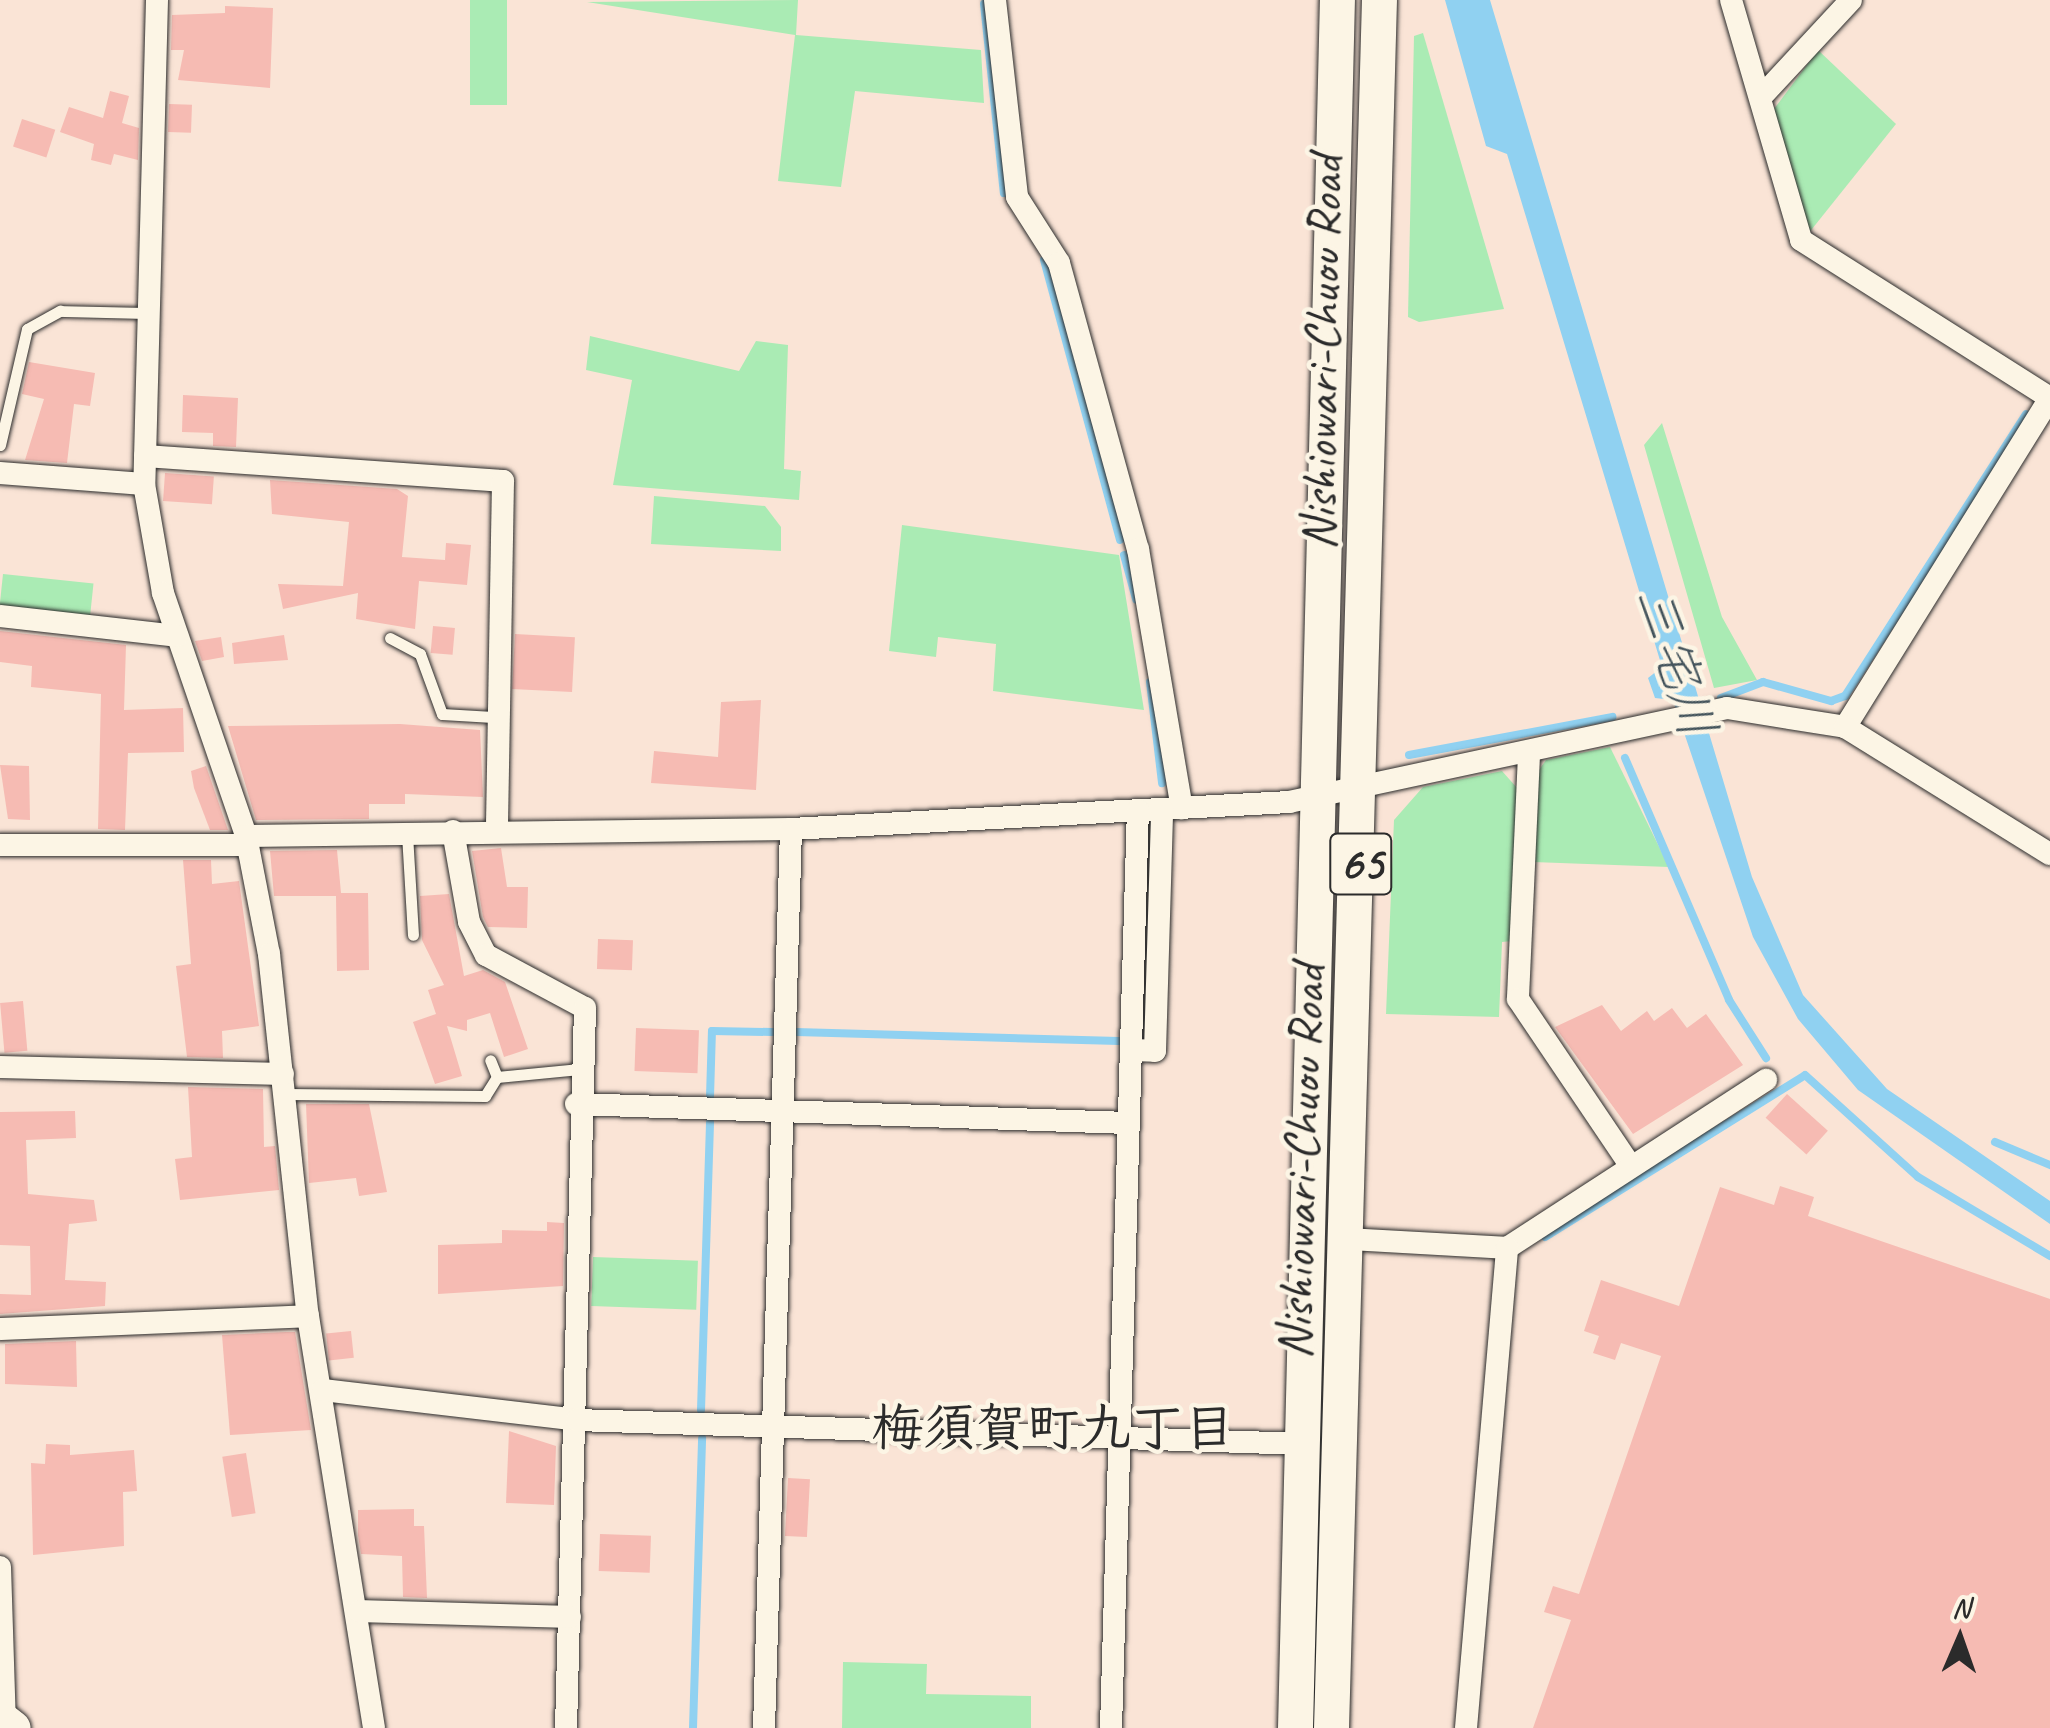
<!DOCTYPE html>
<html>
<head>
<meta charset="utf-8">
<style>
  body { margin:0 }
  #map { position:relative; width:2050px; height:1728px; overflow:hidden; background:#fae4d6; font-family:Caveat,"Klee One",sans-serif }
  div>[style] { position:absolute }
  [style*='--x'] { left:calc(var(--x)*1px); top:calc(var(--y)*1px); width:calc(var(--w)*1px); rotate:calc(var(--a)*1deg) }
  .green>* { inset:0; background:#aaebb4; transform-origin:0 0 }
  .water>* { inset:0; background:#90d1f1 }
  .stream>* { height:8px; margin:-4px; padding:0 4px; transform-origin:4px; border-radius:4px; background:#90d1f1 }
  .building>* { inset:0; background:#f6bbb3; transform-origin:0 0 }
  .roads { filter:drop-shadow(0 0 2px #2b2b2b) drop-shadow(0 0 2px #2b2b2b) }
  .service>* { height:11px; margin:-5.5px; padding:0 5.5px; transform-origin:5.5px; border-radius:5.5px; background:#fcf5e5 }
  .minor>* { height:22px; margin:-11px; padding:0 11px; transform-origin:11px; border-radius:11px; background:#fcf5e5 }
  .primary>* { height:35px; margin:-17.5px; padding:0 17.5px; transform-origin:17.5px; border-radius:17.5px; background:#fcf5e5 }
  span { translate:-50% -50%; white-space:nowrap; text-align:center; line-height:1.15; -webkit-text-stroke:9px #fcf5e5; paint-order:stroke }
  .shield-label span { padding:2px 8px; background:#fcf5e5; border:2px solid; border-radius:8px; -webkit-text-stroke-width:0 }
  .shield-label { font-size:48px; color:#2b2b2b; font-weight:700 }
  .street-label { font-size:50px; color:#2b2b2b }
  .water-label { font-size:52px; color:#44545c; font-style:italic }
  .neighbourhood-label { font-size:52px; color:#2b2b2b; font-weight:700 }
  .north { position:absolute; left:1910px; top:1588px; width:100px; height:100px; -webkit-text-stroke:8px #fcf5e5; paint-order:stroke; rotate:2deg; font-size:28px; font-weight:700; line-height:40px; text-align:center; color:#2b2b2b }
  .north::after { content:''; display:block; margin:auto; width:35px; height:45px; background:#2b2b2b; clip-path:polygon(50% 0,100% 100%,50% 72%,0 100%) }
</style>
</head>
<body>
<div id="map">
  <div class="green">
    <i style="left:470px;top:0;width:37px;height:105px"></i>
    <i style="clip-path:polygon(798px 0,796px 35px,981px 50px,984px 103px,855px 91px,841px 187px,778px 181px,795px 35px,587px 2px)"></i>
    <i style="clip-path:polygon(1423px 33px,1504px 309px,1419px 322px,1408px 317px,1414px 36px)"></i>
    <i style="clip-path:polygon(1818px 50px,1896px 124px,1808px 234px,1774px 109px)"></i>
    <i style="clip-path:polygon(590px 336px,739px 371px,756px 341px,788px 345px,784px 469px,801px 471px,799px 500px,613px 485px,632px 380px,586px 370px)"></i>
    <i style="clip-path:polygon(1662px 423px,1722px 617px,1757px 680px,1714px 688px,1644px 445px)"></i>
    <i style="clip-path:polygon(654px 496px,765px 506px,781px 527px,781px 551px,651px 544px)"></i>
    <i style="clip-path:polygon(902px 525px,1119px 555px,1144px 710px,993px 691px,996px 644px,938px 637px,936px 657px,889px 651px)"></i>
    <i style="left:3px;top:574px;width:91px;height:37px;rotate:6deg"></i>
    <i style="clip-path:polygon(1610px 747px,1669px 867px,1533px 862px,1534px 777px,1546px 760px)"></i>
    <i style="clip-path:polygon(1502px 771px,1518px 789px,1512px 941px,1502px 942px,1499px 1017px,1386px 1014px,1394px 820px,1423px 787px)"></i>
    <i style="left:593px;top:1257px;width:105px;height:49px;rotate:2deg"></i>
    <i style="clip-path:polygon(843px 1662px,927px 1664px,926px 1694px,1031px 1696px,1031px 1728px,842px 1728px)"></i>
  </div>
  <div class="water">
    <i style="clip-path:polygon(1445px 0,1490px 0,1752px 877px,1803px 995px,1887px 1089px,2050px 1201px,2050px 1224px,1858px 1090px,1798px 1019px,1753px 937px,1673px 700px,1655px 698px,1648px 678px,1662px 667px,1507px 154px,1486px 146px)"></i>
  </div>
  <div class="stream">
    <i style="--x:984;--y:4;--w:190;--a:84"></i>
    <i style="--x:1044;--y:260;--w:290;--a:74.8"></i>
    <i style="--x:1124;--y:555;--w:46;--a:74.7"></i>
    <i style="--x:1150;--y:682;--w:102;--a:83.2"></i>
    <i style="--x:1721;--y:698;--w:45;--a:-20.9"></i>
    <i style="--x:1763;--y:682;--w:71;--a:15.6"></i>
    <i style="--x:1831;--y:701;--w:15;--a:-20"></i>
    <i style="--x:1845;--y:696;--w:335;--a:-57.3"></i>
    <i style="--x:1409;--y:755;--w:207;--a:-10.6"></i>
    <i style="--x:1625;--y:758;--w:263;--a:66.7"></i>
    <i style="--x:1729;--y:1000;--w:69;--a:57.5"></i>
    <i style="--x:796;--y:1032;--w:323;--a:1.6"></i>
    <i style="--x:710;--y:1097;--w:66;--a:-88.3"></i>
    <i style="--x:712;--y:1031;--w:60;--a:1"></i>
    <i style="--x:1995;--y:1142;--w:60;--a:22.7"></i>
    <i style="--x:1545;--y:1237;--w:306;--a:-31.9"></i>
    <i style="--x:1805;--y:1075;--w:152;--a:42.1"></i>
    <i style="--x:1918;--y:1177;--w:154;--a:30.9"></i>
    <i style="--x:701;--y:1410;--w:288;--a:-88.2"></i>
    <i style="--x:693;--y:1728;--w:290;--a:-88.2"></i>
  </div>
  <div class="building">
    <i style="clip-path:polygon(225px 6px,273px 8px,270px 88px,178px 80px,184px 50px,171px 50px,172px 15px,225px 13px)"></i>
    <i style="clip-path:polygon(110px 91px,129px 96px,122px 123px,139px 128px,138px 160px,114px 154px,111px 165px,91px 160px,94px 144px,60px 132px,69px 107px,103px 118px)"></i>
    <i style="left:169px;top:104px;width:23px;height:28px;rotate:2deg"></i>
    <i style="left:22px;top:119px;width:35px;height:29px;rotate:18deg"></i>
    <i style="clip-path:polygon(29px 362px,95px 373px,90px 406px,74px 404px,67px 463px,25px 460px,44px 399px,22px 394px)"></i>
    <i style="clip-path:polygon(183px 395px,238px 398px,236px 447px,213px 446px,213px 433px,182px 432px)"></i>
    <i style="left:165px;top:473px;width:49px;height:28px;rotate:4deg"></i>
    <i style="clip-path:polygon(270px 480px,397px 489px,408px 496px,402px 557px,445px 560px,446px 543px,471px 545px,467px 585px,419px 581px,415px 629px,356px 619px,358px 593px,283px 609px,278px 584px,343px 586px,349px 522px,272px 514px)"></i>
    <i style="left:433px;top:626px;width:22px;height:27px;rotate:5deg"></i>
    <i style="clip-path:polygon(0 631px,126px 645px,124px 710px,183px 708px,184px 752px,128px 753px,125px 830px,98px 829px,101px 694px,31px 687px,32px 666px,0 662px)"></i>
    <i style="left:515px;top:634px;width:60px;height:55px;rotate:3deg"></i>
    <i style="clip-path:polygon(284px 635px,288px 660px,234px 664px,232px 643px)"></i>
    <i style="clip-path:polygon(221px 637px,224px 657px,202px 661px,195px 641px)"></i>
    <i style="clip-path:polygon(761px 700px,756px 790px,651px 783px,654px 751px,718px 757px,721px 702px)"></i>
    <i style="clip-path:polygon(400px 724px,480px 730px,483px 797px,405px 794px,405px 804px,369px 804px,369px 819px,256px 820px,228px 726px)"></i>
    <i style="clip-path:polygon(0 765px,29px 766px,30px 820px,8px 819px)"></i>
    <i style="clip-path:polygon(206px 766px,228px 830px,210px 830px,194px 788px,191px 771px)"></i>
    <i style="clip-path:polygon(501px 848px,507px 887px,528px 887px,527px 928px,488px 927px,483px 917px,472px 851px)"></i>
    <i style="clip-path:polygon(337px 850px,341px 893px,368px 893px,369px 970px,337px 971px,336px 896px,274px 896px,270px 851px)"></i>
    <i style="clip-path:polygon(183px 860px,211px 860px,212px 884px,239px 881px,259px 1026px,222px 1031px,223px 1058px,187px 1057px,176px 966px,191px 964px)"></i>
    <i style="clip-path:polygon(449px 894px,464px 976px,483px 970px,505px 982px,528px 1049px,504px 1057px,490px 1013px,467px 1020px,467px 1031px,447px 1026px,462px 1076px,435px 1084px,413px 1022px,436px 1014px,428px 990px,444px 985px,422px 940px,420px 896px)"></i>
    <i style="left:598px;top:939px;width:35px;height:30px;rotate:2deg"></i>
    <i style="left:23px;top:1001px;width:50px;height:23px;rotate:85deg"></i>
    <i style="clip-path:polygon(1602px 1005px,1621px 1031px,1647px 1011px,1654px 1021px,1672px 1008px,1687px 1028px,1706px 1014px,1743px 1065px,1633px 1134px,1555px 1027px)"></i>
    <i style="left:636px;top:1028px;width:63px;height:43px;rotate:2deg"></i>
    <i style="clip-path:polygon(188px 1087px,263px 1089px,264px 1147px,275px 1146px,279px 1190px,180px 1200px,175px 1159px,192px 1157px)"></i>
    <i style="left:1787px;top:1094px;width:55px;height:32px;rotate:42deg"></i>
    <i style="clip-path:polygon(306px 1104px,369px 1104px,387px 1192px,359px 1196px,356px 1178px,309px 1183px)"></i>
    <i style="clip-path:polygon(75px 1111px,76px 1138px,26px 1140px,28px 1194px,94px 1200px,97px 1221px,69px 1224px,65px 1280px,106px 1282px,105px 1306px,0 1314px,0 1294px,31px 1295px,30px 1246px,0 1245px,0 1112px)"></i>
    <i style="clip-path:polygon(1780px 1186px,1814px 1197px,1808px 1216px,2050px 1299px,2050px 1728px,1533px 1728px,1571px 1620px,1544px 1612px,1553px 1586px,1579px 1594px,1661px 1356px,1621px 1343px,1615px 1360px,1593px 1353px,1599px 1336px,1584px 1331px,1601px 1280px,1679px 1306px,1720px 1187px,1774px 1205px)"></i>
    <i style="clip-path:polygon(547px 1222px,564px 1223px,563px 1286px,438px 1294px,438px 1245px,502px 1243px,502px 1230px,547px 1231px)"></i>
    <i style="left:351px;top:1331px;width:27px;height:25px;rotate:84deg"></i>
    <i style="clip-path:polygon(286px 1332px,295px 1332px,311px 1430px,230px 1435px,222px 1335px)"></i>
    <i style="clip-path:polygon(76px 1341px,77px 1387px,5px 1384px,5px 1344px)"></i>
    <i style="clip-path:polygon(509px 1431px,556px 1446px,554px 1505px,506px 1503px)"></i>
    <i style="clip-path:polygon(46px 1444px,70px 1445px,70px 1455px,134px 1450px,137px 1491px,123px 1492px,124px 1546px,33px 1555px,31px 1463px,45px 1464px)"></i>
    <i style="left:246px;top:1453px;width:61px;height:24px;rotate:81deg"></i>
    <i style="left:788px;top:1478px;width:22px;height:58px;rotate:3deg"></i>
    <i style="clip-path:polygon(414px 1509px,414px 1526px,424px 1526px,427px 1598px,403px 1597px,402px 1556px,361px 1554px,358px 1535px,358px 1510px)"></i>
    <i style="left:600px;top:1534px;width:51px;height:37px;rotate:2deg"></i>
  </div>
  <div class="roads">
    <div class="service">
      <i style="--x:0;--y:445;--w:119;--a:-76.9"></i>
      <i style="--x:27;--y:329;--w:38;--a:-29"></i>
      <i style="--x:60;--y:311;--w:91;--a:1.3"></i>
      <i style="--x:390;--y:638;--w:34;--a:28"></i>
      <i style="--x:420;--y:654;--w:64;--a:69.9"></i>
      <i style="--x:442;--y:714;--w:51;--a:3.4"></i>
      <i style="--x:407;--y:834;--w:101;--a:86.6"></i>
      <i style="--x:497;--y:1077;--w:83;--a:-5.5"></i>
      <i style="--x:286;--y:1094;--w:199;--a:0.6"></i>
      <i style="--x:485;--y:1096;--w:22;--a:-58"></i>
      <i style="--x:497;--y:1077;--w:18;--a:-112"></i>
    </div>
    <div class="minor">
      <i style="--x:157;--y:0;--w:484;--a:91.5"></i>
      <i style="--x:144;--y:484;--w:111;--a:80.1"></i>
      <i style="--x:163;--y:593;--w:257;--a:71.1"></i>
      <i style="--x:246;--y:836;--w:120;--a:79"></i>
      <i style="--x:269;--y:954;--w:364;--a:83.9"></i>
      <i style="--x:308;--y:1316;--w:417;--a:80.9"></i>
      <i style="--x:995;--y:0;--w:198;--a:83.6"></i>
      <i style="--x:1017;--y:197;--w:78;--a:57.5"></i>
      <i style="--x:1059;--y:263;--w:297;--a:74.6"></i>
      <i style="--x:1138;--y:549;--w:263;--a:80.4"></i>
      <i style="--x:1731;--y:0;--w:250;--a:73.7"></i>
      <i style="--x:1801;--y:240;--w:295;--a:32.4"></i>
      <i style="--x:2050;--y:398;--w:388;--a:121.9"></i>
      <i style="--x:1761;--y:97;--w:132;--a:-47.1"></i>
      <i style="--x:145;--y:456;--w:359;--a:4"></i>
      <i style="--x:503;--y:481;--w:349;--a:91"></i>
      <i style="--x:0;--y:473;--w:144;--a:4.4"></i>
      <i style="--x:0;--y:616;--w:178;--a:6.4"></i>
      <i style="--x:1529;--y:755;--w:244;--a:92.6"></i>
      <i style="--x:1518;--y:999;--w:197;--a:56"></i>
      <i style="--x:453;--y:831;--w:92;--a:80"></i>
      <i style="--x:469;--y:922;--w:37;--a:63"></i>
      <i style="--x:486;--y:955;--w:112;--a:28.2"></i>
      <i style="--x:585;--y:1008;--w:720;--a:91.51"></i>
      <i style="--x:246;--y:836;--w:545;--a:-0.74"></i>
      <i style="--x:791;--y:829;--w:499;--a:-3.1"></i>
      <i style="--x:1289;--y:802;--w:448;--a:-12.1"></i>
      <i style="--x:1727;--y:708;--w:120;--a:9.1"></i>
      <i style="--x:1845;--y:727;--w:241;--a:31.8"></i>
      <i style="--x:0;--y:845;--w:248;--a:0"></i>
      <i style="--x:1131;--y:1050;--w:24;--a:2"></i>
      <i style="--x:1155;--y:1051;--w:242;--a:-88.3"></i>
      <i style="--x:0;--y:1067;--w:283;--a:1.4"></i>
      <i style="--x:576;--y:1104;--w:553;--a:1.97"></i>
      <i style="--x:1348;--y:1239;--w:159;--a:3.2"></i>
      <i style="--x:1507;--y:1248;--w:309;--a:-33"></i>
      <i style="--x:0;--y:1329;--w:308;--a:-2.4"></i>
      <i style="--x:323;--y:1390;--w:256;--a:6.7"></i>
      <i style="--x:577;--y:1420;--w:726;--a:1.89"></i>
      <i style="--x:0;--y:1567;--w:155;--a:88.2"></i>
      <i style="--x:359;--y:1611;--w:211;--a:1.6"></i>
      <i style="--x:764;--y:1728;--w:899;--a:-88.28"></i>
      <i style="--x:1111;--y:1728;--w:918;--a:-88.32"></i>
      <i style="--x:1466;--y:1728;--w:482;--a:-85.1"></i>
    </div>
    <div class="primary">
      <i style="--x:0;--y:1718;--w:16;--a:38"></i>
      <i style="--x:1295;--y:1728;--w:1729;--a:-88.61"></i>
      <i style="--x:1331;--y:1728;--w:1729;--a:-88.41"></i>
    </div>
  </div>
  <div class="shield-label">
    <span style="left:1361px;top:864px">65</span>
  </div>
  <div class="street-label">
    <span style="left:1322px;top:353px;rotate:-89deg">Nishiowari-Chuou Road</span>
    <span style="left:1301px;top:1162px;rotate:-88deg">Nishiowari-Chuou Road</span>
  </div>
  <div class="water-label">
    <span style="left:1675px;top:662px;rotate:72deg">三宅川</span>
  </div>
  <div class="neighbourhood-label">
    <span style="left:1053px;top:1429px">梅須賀町九丁目</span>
  </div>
  <div class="north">N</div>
</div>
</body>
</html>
